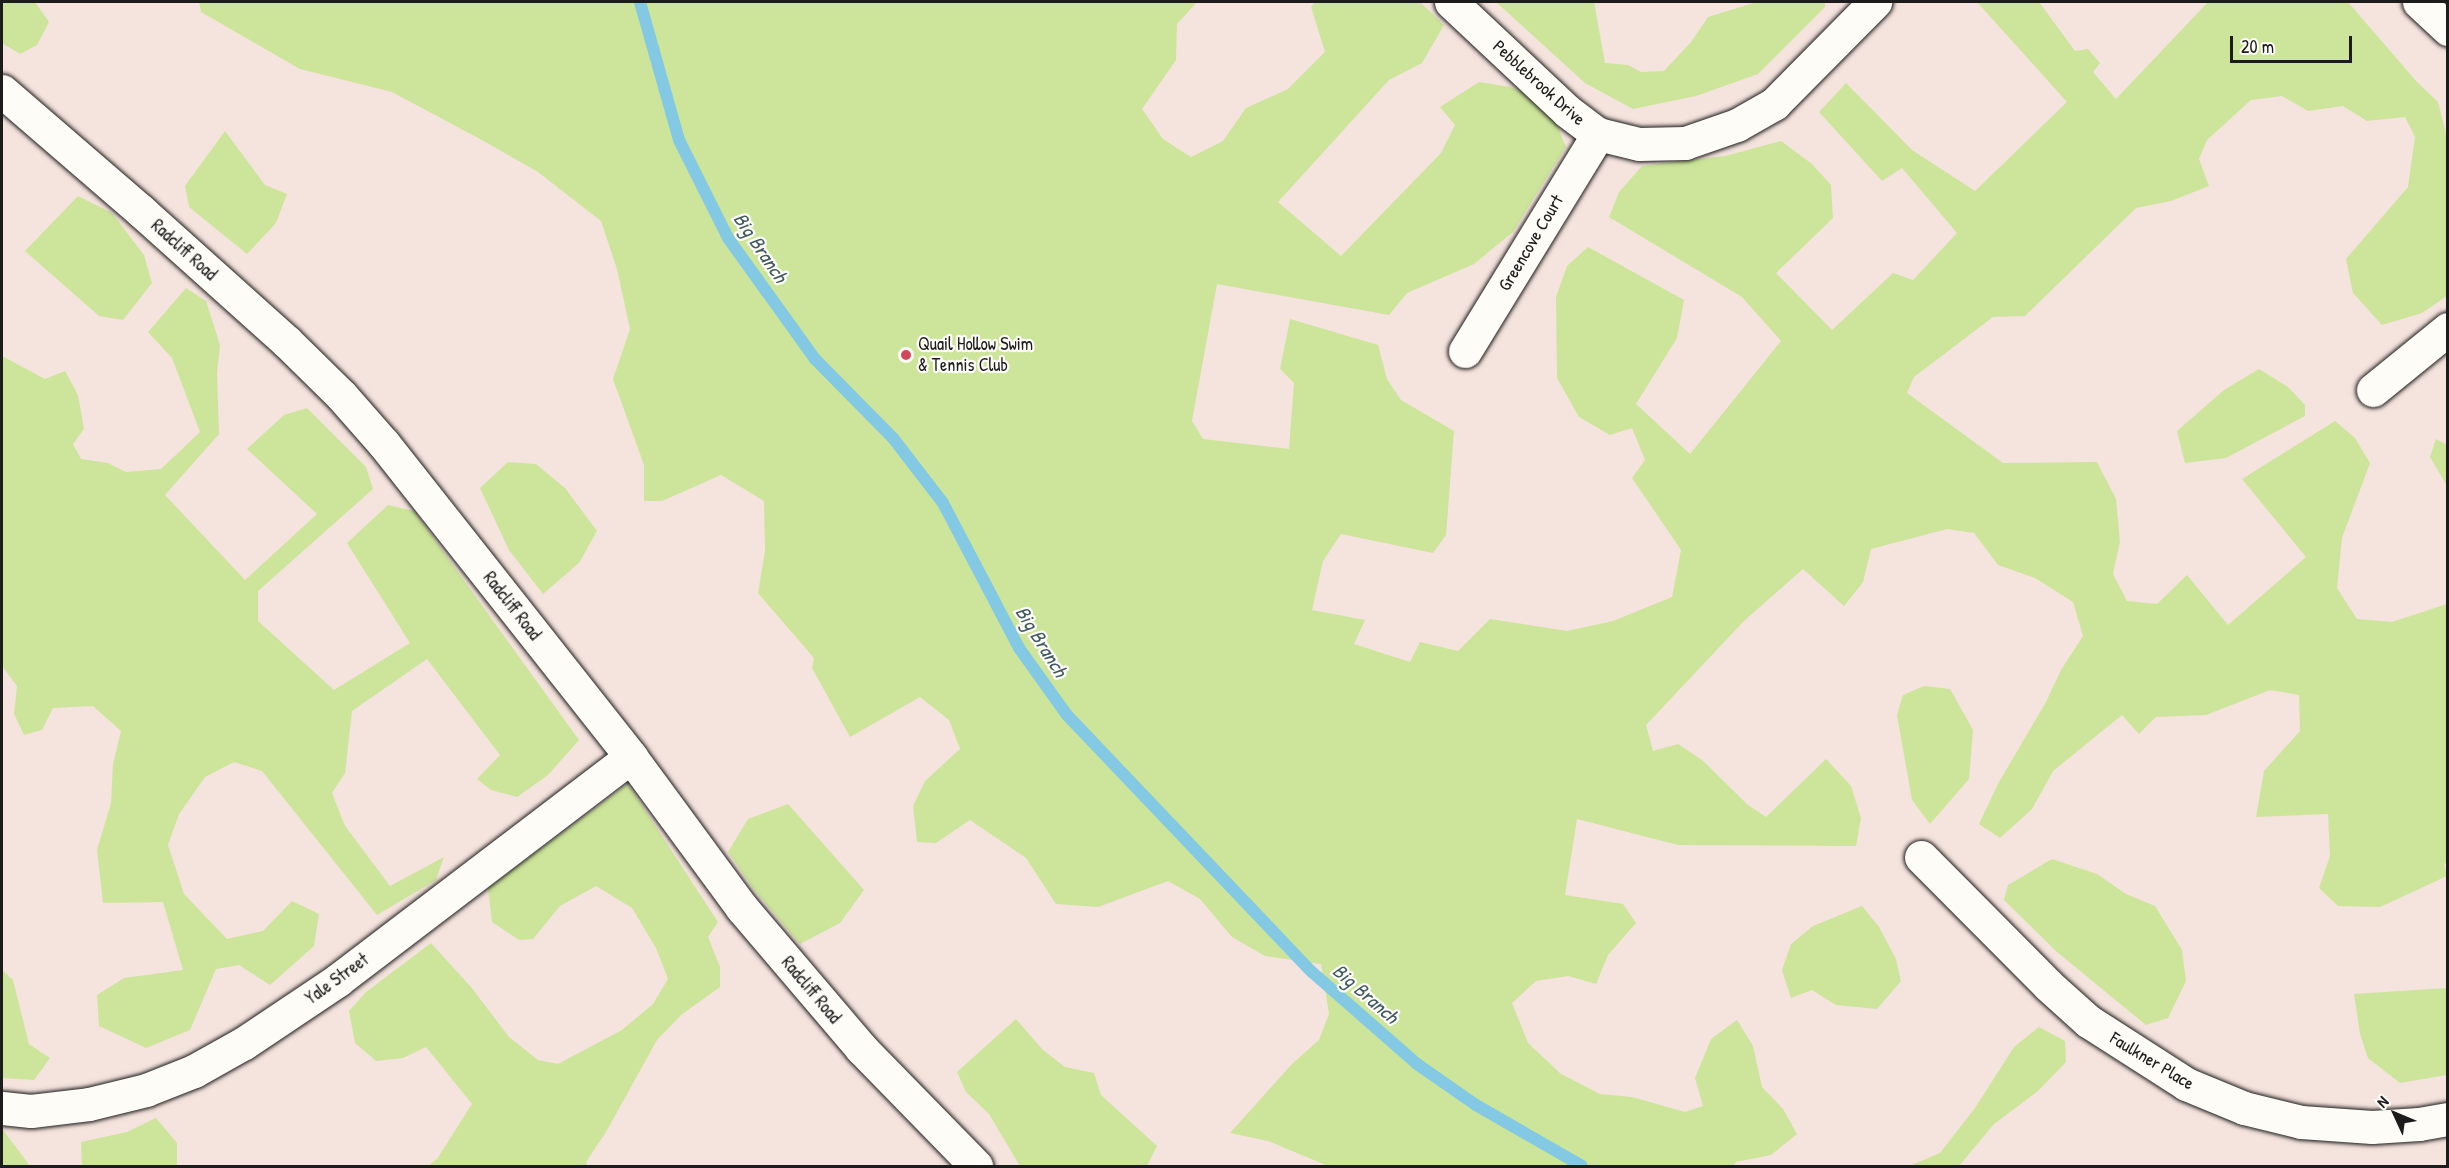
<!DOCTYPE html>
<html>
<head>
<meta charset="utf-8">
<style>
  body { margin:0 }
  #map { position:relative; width:2449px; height:1168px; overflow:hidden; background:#f5e3dd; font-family:"Patrick Hand",sans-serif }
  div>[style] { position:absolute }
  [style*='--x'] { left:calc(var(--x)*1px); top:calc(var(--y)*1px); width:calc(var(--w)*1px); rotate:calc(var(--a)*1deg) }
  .green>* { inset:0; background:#cde59a }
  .stream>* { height:12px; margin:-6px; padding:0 6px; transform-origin:6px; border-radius:6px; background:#83c9e4 }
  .roads { filter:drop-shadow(0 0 2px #1c1c1c) drop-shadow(0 0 2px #1c1c1c) }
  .street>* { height:33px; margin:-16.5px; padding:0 16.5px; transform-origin:16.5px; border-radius:16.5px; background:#fdfcf7 }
  .secondary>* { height:33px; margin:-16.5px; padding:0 16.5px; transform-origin:16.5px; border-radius:16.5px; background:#fdfcf7 }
  .dots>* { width:16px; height:16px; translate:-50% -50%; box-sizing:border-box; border:3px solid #fdfcf7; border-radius:50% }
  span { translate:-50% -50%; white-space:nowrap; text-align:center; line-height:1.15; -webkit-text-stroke:4.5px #fdfcf7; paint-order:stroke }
  .street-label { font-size:18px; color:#1c1c1c }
  .poi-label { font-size:18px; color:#1c1c1c }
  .left { translate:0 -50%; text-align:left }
  .water-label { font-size:20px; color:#405962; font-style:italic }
  .frame { position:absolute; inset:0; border:3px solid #1c1c1c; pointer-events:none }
  .north { position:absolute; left:2365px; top:1084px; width:60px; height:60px; -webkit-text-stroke:4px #fdfcf7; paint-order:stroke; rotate:314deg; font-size:16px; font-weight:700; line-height:24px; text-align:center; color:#1c1c1c }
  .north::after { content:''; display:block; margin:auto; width:21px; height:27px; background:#1c1c1c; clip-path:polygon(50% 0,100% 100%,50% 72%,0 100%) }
  .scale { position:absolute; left:2230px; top:36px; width:122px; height:27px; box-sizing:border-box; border:3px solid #1c1c1c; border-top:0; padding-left:8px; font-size:18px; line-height:21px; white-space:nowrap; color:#1c1c1c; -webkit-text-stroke:4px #fdfcf7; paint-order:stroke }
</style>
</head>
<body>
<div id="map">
  <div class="green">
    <i style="clip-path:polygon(2px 2px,35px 2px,49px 22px,37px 45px,20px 54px,2px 43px)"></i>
    <i style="clip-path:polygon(199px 2px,1197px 2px,1177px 24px,1176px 60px,1142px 109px,1163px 139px,1191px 157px,1223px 141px,1246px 108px,1288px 89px,1325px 52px,1311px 7px,1315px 2px,1420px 2px,1444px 25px,1422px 63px,1389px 80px,1278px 202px,1341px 256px,1441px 153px,1455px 125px,1440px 107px,1479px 82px,1510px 87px,1547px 100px,1566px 147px,1513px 232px,1474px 264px,1407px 293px,1389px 315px,1217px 284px,1192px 421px,1203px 439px,1289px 449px,1294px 383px,1280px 369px,1290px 319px,1378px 345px,1387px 379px,1401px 400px,1454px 431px,1446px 535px,1433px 553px,1341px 534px,1323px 561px,1312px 610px,1365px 620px,1354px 644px,1410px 662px,1420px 642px,1458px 651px,1490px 619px,1567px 631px,1613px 621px,1672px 597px,1681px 550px,1632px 478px,1645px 460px,1632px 428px,1610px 435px,1579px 417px,1557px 378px,1556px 297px,1567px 266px,1588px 247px,1684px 300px,1677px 338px,1636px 404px,1690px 454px,1781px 341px,1742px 297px,1609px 217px,1619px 192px,1642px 166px,1725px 156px,1781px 141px,1812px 164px,1831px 185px,1833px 218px,1776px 273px,1832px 330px,1893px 273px,1913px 280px,1957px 233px,1902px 168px,1882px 181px,1819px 112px,1846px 83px,1912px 150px,1975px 191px,2067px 102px,1977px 2px,2039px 2px,2075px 51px,2088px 49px,2100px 63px,2093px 72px,2116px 99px,2208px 2px,2348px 2px,2416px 81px,2438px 102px,2448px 141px,2447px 296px,2422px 313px,2382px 325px,2353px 293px,2346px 259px,2408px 187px,2415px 137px,2405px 117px,2367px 121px,2343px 106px,2308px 111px,2282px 96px,2251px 100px,2207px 140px,2199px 159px,2209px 186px,2171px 201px,2136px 208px,2025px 316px,1993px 317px,1914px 377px,1907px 393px,2003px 463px,2097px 462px,2116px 499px,2120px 542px,2113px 574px,2127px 601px,2157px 604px,2187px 575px,2228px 625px,2306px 557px,2242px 479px,2335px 421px,2355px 438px,2370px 463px,2342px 538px,2337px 588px,2357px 619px,2392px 622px,2447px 604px,2448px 862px,2444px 864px,2447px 876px,2380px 907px,2338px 906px,2319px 888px,2330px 856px,2328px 814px,2256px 817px,2264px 771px,2300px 731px,2299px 695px,2270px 690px,2206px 715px,2156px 717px,2139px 734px,2122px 715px,2053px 771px,2032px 809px,2000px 838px,1979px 824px,1999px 782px,2046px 702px,2061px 670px,2083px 636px,2073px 602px,2035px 578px,1998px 565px,1974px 533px,1947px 529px,1871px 549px,1863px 582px,1844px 606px,1803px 569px,1744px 621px,1646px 725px,1653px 751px,1678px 744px,1702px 760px,1748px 805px,1766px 817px,1826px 759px,1851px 786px,1861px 818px,1856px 846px,1678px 845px,1577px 819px,1565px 895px,1623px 904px,1636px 923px,1608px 955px,1596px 984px,1568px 976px,1536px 981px,1512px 1003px,1528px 1043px,1561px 1074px,1600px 1094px,1632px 1097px,1685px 1112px,1703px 1106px,1695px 1078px,1711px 1039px,1737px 1020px,1753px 1046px,1762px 1087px,1783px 1109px,1797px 1134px,1771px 1155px,1736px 1162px,1734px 1166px,1328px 1166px,1268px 1141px,1230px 1133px,1292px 1064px,1319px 1040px,1329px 1014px,1321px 964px,1265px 956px,1232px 937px,1200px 899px,1168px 881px,1098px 907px,1056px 904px,1026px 858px,970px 820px,936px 843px,917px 842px,913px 806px,925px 781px,960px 749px,949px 720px,920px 697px,850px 737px,812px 668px,814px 658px,758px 593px,765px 551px,764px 501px,721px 475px,662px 501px,644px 501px,644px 465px,613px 379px,630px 329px,617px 269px,601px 221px,538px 172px,480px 139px,392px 92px,300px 69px,201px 12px)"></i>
    <i style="clip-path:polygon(1496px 2px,1594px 2px,1605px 63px,1628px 65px,1641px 72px,1664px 71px,1691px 42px,1708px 17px,1757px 2px,1825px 2px,1825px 7px,1758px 74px,1696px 96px,1633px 109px,1585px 83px)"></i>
    <i style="clip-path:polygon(225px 131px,265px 185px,287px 194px,276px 223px,247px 254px,189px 207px,185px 186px)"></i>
    <i style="clip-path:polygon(78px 196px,112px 213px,144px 255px,152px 283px,123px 320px,99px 316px,25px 251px)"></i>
    <i style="clip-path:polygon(186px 288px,206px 301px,220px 345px,217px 373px,219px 434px,165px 495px,245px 580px,317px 514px,247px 449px,284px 415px,307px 408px,366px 467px,373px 489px,258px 591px,258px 621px,334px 690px,410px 643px,347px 543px,388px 505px,414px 511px,579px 740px,548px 775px,517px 797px,491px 790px,477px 779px,500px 755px,427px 659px,352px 711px,345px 773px,332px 793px,345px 826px,390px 886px,444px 857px,436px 880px,377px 915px,262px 771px,234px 762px,205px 777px,179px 814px,168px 845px,184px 894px,227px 939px,263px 931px,292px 901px,319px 914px,314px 946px,270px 985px,239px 965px,216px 969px,190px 1030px,146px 1048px,99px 1026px,97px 995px,124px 978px,183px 970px,163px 902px,103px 903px,97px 850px,111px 803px,113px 764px,121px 731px,93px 706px,53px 708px,42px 730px,24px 735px,14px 714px,17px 686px,2px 666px,2px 356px,45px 379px,65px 371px,78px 395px,84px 429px,73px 444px,81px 459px,108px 463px,126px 472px,161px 469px,200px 432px,172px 358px,148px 332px)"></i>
    <i style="clip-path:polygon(2259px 369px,2288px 387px,2305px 405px,2305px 416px,2226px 458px,2185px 463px,2177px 431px,2224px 390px)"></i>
    <i style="clip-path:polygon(2436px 439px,2447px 445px,2447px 486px,2430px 457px)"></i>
    <i style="clip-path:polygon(508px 462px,536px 464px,565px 488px,597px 531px,579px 563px,543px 594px,509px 550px,480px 488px)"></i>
    <i style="clip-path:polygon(1924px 686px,1950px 689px,1973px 730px,1969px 779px,1930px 824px,1912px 800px,1897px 715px,1903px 695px)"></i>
    <i style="clip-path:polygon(628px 784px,718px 922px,708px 937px,720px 967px,720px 987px,681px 1015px,657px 1040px,606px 1132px,586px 1162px,587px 1166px,428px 1166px,437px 1159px,472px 1104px,426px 1047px,403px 1058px,376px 1061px,355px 1043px,349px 1011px,366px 992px,431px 943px,471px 987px,509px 1037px,538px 1060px,558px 1064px,622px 1030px,653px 1004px,668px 979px,656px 948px,632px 908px,596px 886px,560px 906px,533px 939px,519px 940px,492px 922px,488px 888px)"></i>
    <i style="clip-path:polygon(788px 804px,864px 890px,840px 923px,800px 944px,755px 891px,728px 852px,748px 819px)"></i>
    <i style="clip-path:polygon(2052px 859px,2097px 874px,2126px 894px,2155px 906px,2182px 950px,2186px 981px,2168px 1018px,2146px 1025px,2057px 952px,2004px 900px,2008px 885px)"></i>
    <i style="clip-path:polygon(1862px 906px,1879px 927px,1896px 959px,1901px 981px,1877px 1009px,1836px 1005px,1812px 990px,1791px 998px,1782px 970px,1791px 944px,1813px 926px)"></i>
    <i style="clip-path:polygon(2px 970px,13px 980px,29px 1044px,50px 1058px,34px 1080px,2px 1078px)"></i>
    <i style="clip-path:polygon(2447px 988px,2447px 1075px,2400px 1083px,2368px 1058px,2360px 1034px,2354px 994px)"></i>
    <i style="clip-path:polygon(1016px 1019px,1043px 1050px,1065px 1067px,1094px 1073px,1101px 1095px,1157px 1146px,1147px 1166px,1020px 1166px,989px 1114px,966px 1092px,957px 1072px)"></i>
    <i style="clip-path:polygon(2039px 1027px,2065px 1041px,2066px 1062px,2038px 1091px,1994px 1124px,1959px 1166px,1909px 1166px,1940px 1153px,1975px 1108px,2014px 1047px)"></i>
    <i style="clip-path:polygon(156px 1118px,177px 1143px,177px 1166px,82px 1166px,81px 1142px,127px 1132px)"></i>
    <i style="clip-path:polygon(2px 1130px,3px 1130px,30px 1166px,2px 1166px)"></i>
  </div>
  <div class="stream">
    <i style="--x:640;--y:2;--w:143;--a:74.2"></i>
    <i style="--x:679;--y:140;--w:110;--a:63.4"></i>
    <i style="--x:728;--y:238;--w:149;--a:54.3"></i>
    <i style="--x:815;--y:359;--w:111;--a:45.4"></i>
    <i style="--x:893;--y:438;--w:82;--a:52.4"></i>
    <i style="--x:943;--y:503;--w:164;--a:62.3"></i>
    <i style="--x:1019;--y:648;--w:82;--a:54.4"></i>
    <i style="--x:1067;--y:715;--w:355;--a:46.4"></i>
    <i style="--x:1312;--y:972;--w:140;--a:41.2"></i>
    <i style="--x:1417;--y:1064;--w:72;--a:34.8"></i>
    <i style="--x:1476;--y:1105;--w:122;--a:29.9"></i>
  </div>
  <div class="roads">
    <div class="street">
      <i style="--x:1451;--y:2;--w:159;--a:43.2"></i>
      <i style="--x:1567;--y:111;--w:39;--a:37"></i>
      <i style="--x:1598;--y:134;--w:42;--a:13.7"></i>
      <i style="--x:1639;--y:144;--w:46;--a:-1.2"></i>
      <i style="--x:1685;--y:143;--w:55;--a:-19.1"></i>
      <i style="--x:1737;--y:125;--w:43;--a:-29.6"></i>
      <i style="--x:1774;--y:104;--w:144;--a:-45.3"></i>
      <i style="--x:2;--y:91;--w:184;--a:40.8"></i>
      <i style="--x:141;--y:211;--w:195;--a:41.9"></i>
      <i style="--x:286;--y:341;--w:77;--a:44.5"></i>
      <i style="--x:341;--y:395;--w:65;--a:48.7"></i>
      <i style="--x:384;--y:444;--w:399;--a:51.7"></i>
      <i style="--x:631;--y:757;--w:187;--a:53.7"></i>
      <i style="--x:742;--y:908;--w:184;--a:49.6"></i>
      <i style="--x:861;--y:1048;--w:165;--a:45.7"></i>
      <i style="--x:1465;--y:351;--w:255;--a:-58.5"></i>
      <i style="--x:2373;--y:390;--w:97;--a:-39.1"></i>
      <i style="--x:1921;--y:857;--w:180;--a:45.2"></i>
      <i style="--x:2048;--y:985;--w:54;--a:42"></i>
      <i style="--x:2088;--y:1021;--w:117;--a:32.7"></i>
      <i style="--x:2186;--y:1084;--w:63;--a:22.5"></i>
      <i style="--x:2244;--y:1108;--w:59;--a:13.8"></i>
      <i style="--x:2301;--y:1122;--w:71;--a:4"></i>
      <i style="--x:2372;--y:1127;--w:47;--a:-3.7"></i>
      <i style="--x:2419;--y:1124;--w:29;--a:-10"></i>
      <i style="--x:2;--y:1108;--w:29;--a:6"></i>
      <i style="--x:31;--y:1111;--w:58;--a:-6.9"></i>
      <i style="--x:89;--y:1104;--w:59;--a:-13.8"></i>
      <i style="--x:146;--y:1090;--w:52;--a:-21.6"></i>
      <i style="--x:194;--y:1071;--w:57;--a:-29.2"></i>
      <i style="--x:244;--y:1043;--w:113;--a:-33.8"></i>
      <i style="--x:338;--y:980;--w:368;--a:-37.3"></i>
    </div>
    <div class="secondary">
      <i style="--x:2419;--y:2;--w:40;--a:43"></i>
    </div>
  </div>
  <div class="dots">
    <i style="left:906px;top:355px;background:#d1495b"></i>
  </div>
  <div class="street-label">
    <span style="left:1539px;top:83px;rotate:42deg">Pebblebrook Drive</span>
    <span style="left:1531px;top:243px;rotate:-59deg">Greencove Court</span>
    <span style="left:184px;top:250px;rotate:42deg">Radcliff Road</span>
    <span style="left:512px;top:606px;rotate:52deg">Radcliff Road</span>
    <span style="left:337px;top:979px;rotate:-36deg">Yale Street</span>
    <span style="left:811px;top:990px;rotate:50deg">Radcliff Road</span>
    <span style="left:2152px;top:1061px;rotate:31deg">Faulkner Place</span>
  </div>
  <div class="poi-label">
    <span class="left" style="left:918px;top:355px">Quail Hollow Swim<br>&amp; Tennis Club</span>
  </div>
  <div class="water-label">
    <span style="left:761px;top:247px;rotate:56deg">Big Branch</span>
    <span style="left:1042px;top:641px;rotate:58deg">Big Branch</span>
    <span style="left:1366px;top:993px;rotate:41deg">Big Branch</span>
  </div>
  <div class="frame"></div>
  <div class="north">N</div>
  <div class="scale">20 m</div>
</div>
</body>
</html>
